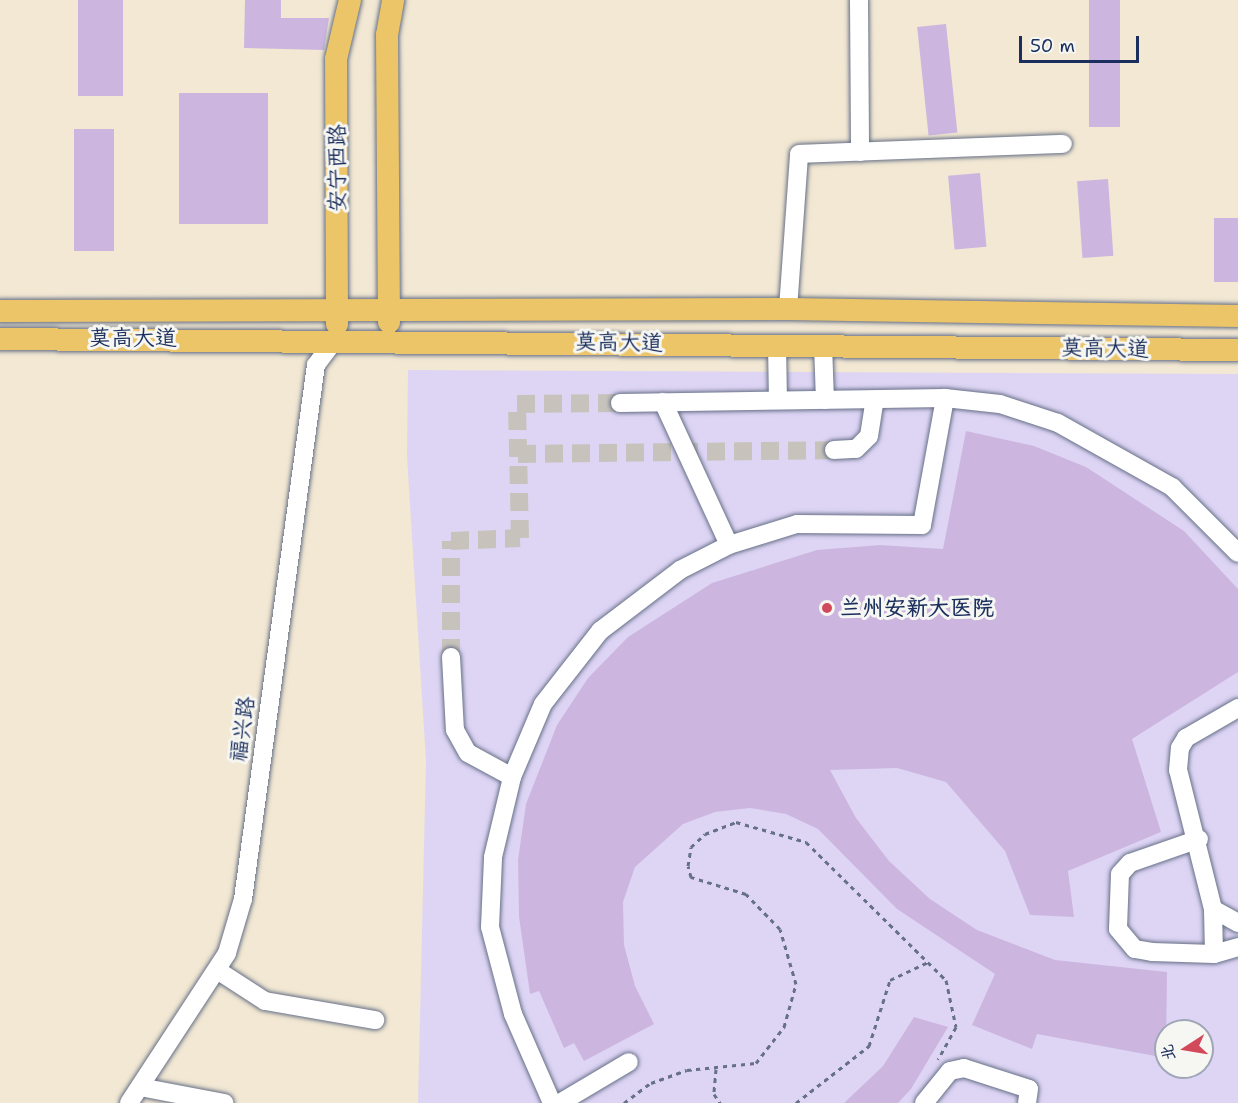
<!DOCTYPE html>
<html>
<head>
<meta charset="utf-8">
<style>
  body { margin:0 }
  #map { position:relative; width:1238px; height:1103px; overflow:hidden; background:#f2e8d3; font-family:"Shantell Sans","LXGW WenKai TC",sans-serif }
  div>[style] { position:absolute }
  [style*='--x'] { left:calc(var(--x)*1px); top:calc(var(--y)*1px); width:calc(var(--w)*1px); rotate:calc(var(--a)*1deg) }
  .built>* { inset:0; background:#ded5f5 }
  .building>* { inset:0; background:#ccb6e0; transform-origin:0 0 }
  .minor-tunnel>* { height:18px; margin-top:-9px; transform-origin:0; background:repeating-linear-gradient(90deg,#c7c3bc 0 18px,transparent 0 27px) }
  .path>* { height:3px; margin-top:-1.5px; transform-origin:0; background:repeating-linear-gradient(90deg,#667087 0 4.5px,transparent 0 9px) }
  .roads { filter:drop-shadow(0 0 2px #667087) drop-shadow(0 0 2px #667087) }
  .minor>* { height:18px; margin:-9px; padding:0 9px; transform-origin:9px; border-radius:9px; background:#fff }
  .major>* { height:22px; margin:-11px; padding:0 11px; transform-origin:11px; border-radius:11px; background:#ecc569 }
  .dots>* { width:16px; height:16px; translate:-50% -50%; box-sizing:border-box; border:3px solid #f6f6f2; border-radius:50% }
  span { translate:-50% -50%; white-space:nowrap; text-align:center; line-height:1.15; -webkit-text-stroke:6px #f6f6f2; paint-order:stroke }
  .street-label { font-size:22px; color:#1b2f5e }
  .poi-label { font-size:22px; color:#1b2f5e; font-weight:700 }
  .left { translate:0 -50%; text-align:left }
  .north { position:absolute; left:1154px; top:1019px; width:60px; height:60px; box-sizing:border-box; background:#f6f6f2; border:2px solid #9ea6b7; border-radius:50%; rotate:258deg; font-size:16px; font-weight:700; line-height:24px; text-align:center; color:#1b2f5e }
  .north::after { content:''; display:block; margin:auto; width:21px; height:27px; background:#d1495b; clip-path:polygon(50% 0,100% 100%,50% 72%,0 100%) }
  .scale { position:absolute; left:1019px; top:36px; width:120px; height:27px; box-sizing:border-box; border:3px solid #1b2f5e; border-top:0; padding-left:8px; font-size:18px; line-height:21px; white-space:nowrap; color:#1b2f5e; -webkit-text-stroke:4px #f6f6f2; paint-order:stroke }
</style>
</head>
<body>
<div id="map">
  <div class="built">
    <i style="clip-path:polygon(evenodd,408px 370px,1238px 374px,1238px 1103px,418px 1103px,426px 761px,407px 456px,408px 370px,1166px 1031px,1202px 1031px,1202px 1067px,1166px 1067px,1166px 1031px)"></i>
  </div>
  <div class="building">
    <i style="left:78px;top:0;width:45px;height:96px"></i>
    <i style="clip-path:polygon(245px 0,281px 0,281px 18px,329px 18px,324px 50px,244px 48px)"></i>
    <i style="left:1089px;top:0;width:31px;height:127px"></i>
    <i style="left:946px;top:24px;width:109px;height:29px;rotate:84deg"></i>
    <i style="left:179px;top:93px;width:89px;height:131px"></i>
    <i style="left:74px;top:129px;width:40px;height:122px"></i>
    <i style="left:980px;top:173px;width:74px;height:32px;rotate:85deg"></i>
    <i style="left:1108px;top:179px;width:77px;height:31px;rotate:86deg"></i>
    <i style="left:1238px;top:218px;width:64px;height:24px;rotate:90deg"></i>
    <i style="clip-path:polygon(966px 431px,1034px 446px,1086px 467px,1184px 531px,1238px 589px,1238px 672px,1132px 739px,1161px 832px,1068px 871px,1074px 917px,1030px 915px,1005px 851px,946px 782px,897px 768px,830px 770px,856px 818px,889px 861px,930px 899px,977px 930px,1055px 960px,1167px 972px,1166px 1058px,1037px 1034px,1032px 1049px,972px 1025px,995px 974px,897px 909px,818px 829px,786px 814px,750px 808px,715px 812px,683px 824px,635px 867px,623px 902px,624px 945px,635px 986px,654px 1024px,584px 1061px,574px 1043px,564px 1048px,539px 991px,530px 994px,519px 917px,518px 860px,526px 804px,557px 725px,588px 678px,628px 637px,712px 583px,817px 550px,880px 545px,943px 549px)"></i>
    <i style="clip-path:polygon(914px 1017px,948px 1027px,911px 1089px,898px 1103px,844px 1103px,883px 1066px)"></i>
  </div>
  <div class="minor-tunnel">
    <i style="--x:518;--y:454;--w:316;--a:-0.7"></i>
    <i style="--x:451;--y:657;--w:116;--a:-90"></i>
    <i style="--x:451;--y:541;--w:69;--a:-2.5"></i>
    <i style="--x:520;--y:538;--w:134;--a:-91.3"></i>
    <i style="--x:517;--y:404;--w:103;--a:-0.6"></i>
  </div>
  <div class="path">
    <i style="--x:716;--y:1069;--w:25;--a:95"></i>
    <i style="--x:714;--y:1094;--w:11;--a:56"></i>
    <i style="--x:624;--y:1103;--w:34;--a:-37"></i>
    <i style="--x:651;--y:1083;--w:38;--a:-20"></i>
    <i style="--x:687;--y:1070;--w:69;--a:-5.8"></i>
    <i style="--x:756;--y:1063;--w:46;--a:-52.1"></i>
    <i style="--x:784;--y:1027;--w:45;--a:-74.4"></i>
    <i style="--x:796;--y:984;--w:57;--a:-106.2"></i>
    <i style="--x:780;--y:929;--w:49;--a:-134.2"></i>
    <i style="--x:746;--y:894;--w:58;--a:-162.8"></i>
    <i style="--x:691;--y:877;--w:11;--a:-105"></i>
    <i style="--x:688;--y:866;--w:19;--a:-81"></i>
    <i style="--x:691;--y:847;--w:19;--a:-43"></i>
    <i style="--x:705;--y:834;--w:33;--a:-21"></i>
    <i style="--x:736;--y:822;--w:73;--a:15.9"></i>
    <i style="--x:806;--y:842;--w:197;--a:44.6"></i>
    <i style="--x:946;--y:980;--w:48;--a:78"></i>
    <i style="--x:956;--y:1027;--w:37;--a:119"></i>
    <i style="--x:796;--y:1103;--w:93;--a:-38"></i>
    <i style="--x:869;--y:1046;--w:69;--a:-72.3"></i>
    <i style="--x:890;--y:980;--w:42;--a:-25.3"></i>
  </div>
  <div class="roads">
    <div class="minor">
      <i style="--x:859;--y:0;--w:152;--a:89.6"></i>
      <i style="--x:788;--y:309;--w:155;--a:-85.9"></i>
      <i style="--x:799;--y:154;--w:264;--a:-2.2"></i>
      <i style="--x:777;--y:344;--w:56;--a:89"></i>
      <i style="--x:823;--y:344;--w:56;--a:88"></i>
      <i style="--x:663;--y:402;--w:157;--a:65.2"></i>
      <i style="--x:620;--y:403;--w:325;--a:-0.9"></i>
      <i style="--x:945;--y:398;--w:55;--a:6.2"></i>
      <i style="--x:1000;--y:404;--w:61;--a:18.1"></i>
      <i style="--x:1058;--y:423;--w:131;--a:29.3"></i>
      <i style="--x:1172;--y:487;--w:93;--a:45"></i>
      <i style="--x:834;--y:450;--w:22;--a:-3"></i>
      <i style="--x:856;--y:449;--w:18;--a:-45"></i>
      <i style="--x:869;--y:436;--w:37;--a:-81"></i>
      <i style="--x:451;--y:657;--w:73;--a:86.9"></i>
      <i style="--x:455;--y:730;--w:26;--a:61"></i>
      <i style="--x:468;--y:753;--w:50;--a:28.6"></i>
      <i style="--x:1199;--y:839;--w:73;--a:160.8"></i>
      <i style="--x:1130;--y:863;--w:15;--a:132"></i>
      <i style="--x:1120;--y:874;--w:55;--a:92.1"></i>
      <i style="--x:1118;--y:929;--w:26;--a:50"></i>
      <i style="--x:1135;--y:949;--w:17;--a:10"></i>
      <i style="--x:1152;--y:952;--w:62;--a:1.8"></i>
      <i style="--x:1214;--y:954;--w:25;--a:-16"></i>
      <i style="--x:1213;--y:909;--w:29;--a:29"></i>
      <i style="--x:1214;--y:954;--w:45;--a:-91.3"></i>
      <i style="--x:1213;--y:909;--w:143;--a:-104.1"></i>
      <i style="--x:1178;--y:770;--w:22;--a:-85"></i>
      <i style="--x:1180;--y:748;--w:12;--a:-59"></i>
      <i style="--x:1186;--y:738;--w:60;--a:-30"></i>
      <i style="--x:217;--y:970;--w:57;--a:32.9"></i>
      <i style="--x:265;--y:1001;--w:112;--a:9.8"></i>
      <i style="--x:140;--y:1087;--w:86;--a:10.8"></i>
      <i style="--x:129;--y:1103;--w:179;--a:-56.8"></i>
      <i style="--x:227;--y:953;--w:56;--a:-73.5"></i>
      <i style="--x:243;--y:899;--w:539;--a:-82.22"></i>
      <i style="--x:316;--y:365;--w:34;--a:-53"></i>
      <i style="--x:552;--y:1103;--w:97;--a:-113.7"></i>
      <i style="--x:513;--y:1014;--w:90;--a:-104.8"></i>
      <i style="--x:490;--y:927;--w:70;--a:-87.5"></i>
      <i style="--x:493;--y:857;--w:82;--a:-76.6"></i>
      <i style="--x:512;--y:777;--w:79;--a:-67"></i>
      <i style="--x:543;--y:704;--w:93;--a:-52"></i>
      <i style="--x:600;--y:631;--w:101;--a:-37.3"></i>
      <i style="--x:680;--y:570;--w:55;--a:-27"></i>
      <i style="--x:729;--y:545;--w:71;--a:-17.2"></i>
      <i style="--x:797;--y:524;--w:125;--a:0.5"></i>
      <i style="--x:922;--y:525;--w:129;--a:-79.7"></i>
      <i style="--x:560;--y:1103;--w:80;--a:-30.7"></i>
      <i style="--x:924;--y:1103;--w:41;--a:-50.9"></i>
      <i style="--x:950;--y:1071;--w:14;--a:-12"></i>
      <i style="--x:964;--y:1068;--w:68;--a:17.9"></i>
      <i style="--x:1029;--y:1089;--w:14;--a:98"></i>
    </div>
    <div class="major">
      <i style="--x:0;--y:311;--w:788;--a:-0.15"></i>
      <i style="--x:788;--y:309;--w:450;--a:0.9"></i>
      <i style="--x:389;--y:322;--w:287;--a:-90.4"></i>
      <i style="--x:387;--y:35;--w:36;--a:-80"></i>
      <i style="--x:337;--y:324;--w:265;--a:-90.2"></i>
      <i style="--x:336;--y:59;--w:61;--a:-76.7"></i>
      <i style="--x:0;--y:339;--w:1238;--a:0.51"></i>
    </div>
  </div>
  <div class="dots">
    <i style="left:827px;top:608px;background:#d1495b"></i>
  </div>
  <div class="street-label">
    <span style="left:337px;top:168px;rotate:-90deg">安宁西路</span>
    <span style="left:133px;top:338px">莫高大道</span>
    <span style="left:619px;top:342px;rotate:1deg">莫高大道</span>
    <span style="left:1105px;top:348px;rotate:1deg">莫高大道</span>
    <span style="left:242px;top:729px;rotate:-82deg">福兴路</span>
  </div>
  <div class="poi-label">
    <span class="left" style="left:840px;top:608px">兰州安新大医院</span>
  </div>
  <div class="north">北</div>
  <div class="scale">50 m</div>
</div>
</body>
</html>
